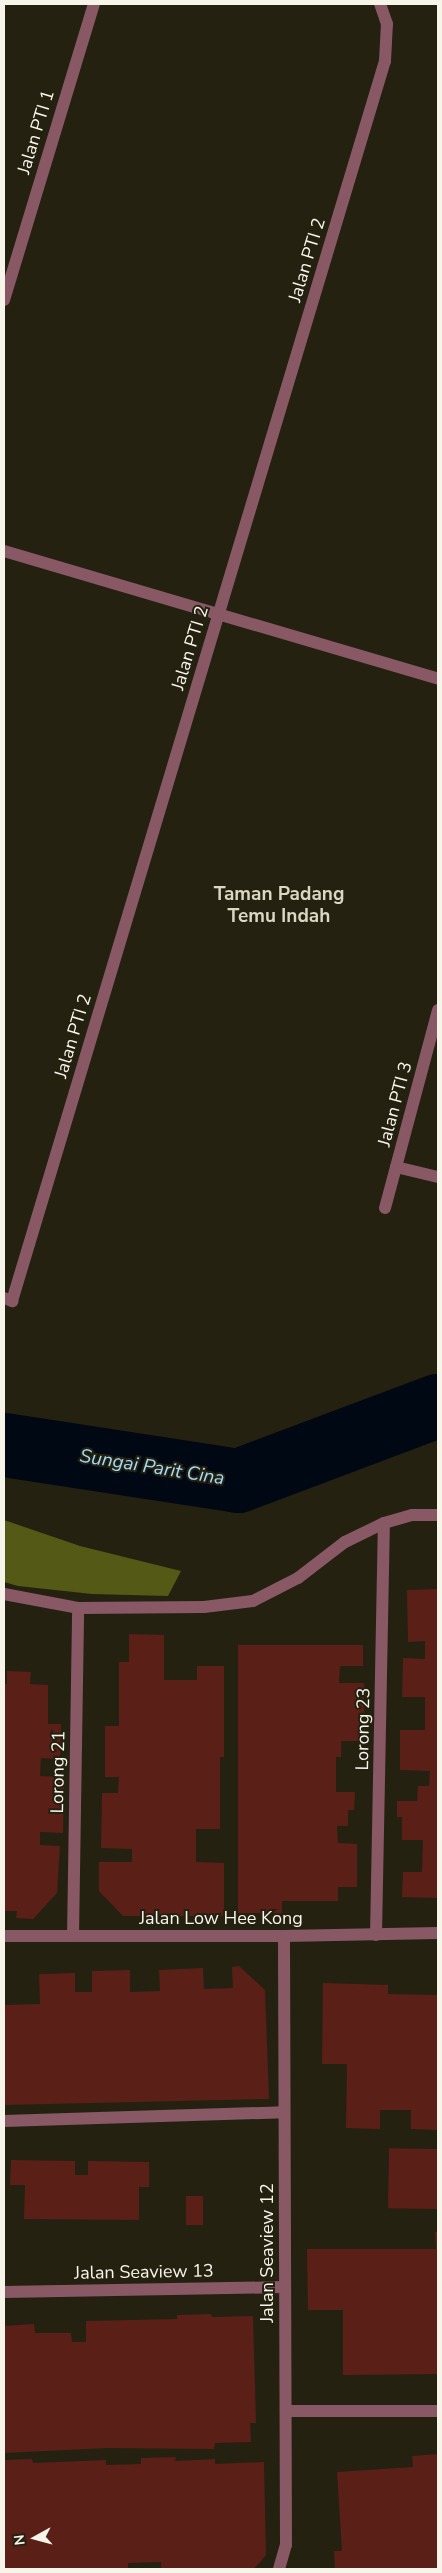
<!DOCTYPE html>
<html>
<head>
<meta charset="utf-8">
<style>
  body { margin:0 }
  #map { position:relative; width:442px; height:2573px; overflow:hidden; background:#242111; font-family:"Nunito Sans",sans-serif }
  div>[style] { position:absolute }
  [style*='--x'] { left:calc(var(--x)*1px); top:calc(var(--y)*1px); width:calc(var(--w)*1px); rotate:calc(var(--a)*1deg) }
  .forest>* { inset:0; background:#545915 }
  .river>* { height:64px; margin:-32px; padding:0 32px; transform-origin:32px; border-radius:32px; background:#000813 }
  .building>* { inset:0; background:#5a1f17; transform-origin:0 0 }
  .lane>* { height:12px; margin:-6px; padding:0 6px; transform-origin:6px; border-radius:6px; background:#885865 }
  .street>* { height:12px; margin:-6px; padding:0 6px; transform-origin:6px; border-radius:6px; background:#885865 }
  span { translate:-50% -50%; white-space:nowrap; text-align:center; line-height:1.15; -webkit-text-stroke:4px #242111; paint-order:stroke }
  .street-label { font-size:18px; color:#f7f5ea }
  .neighbourhood-label { font-size:19px; color:#dbd7c2; font-weight:700 }
  .water-label { font-size:19px; color:#a3daf9; font-style:italic }
  .frame { position:absolute; inset:0; border:5px solid #f7f5ea; pointer-events:none }
  .north { position:absolute; left:10px; top:2513px; width:50px; height:50px; -webkit-text-stroke:4px #242111; paint-order:stroke; rotate:263deg; font-size:14px; font-weight:700; line-height:20px; text-align:center; color:#f7f5ea }
  .north::after { content:''; display:block; margin:auto; width:18px; height:22px; background:#f7f5ea; clip-path:polygon(50% 0,100% 100%,50% 72%,0 100%) }
</style>
</head>
<body>
<div id="map">
  <div class="forest">
    <i style="clip-path:polygon(4px 1520px,80px 1546px,181px 1571px,168px 1596px,92px 1594px,18px 1586px,4px 1582px)"></i>
  </div>
  <div class="river">
    <i style="--x:4;--y:1445;--w:237;--a:8.7"></i>
    <i style="--x:238;--y:1481;--w:214;--a:-20.6"></i>
  </div>
  <div class="building">
    <i style="clip-path:polygon(438px 1589px,438px 1898px,402px 1897px,403px 1872px,422px 1872px,423px 1840px,402px 1840px,402px 1817px,397px 1817px,397px 1801px,417px 1801px,418px 1786px,429px 1786px,430px 1771px,400px 1770px,400px 1730px,425px 1730px,425px 1697px,402px 1697px,403px 1658px,425px 1659px,425px 1641px,408px 1642px,407px 1590px)"></i>
    <i style="clip-path:polygon(129px 1634px,164px 1635px,164px 1680px,197px 1680px,197px 1666px,224px 1666px,224px 1757px,220px 1757px,220px 1829px,196px 1829px,196px 1862px,224px 1863px,224px 1916px,123px 1916px,99px 1891px,99px 1862px,132px 1862px,132px 1849px,101px 1848px,102px 1793px,118px 1793px,119px 1777px,105px 1777px,105px 1726px,119px 1726px,119px 1662px,129px 1662px)"></i>
    <i style="clip-path:polygon(238px 1645px,363px 1645px,363px 1666px,340px 1666px,339px 1683px,364px 1683px,364px 1724px,359px 1724px,359px 1741px,341px 1741px,341px 1757px,336px 1757px,336px 1792px,355px 1792px,354px 1810px,348px 1810px,348px 1826px,337px 1826px,338px 1843px,357px 1844px,357px 1887px,338px 1887px,338px 1901px,282px 1901px,282px 1913px,238px 1913px)"></i>
    <i style="clip-path:polygon(7px 1671px,31px 1672px,30px 1684px,48px 1685px,48px 1724px,61px 1724px,60px 1759px,41px 1758px,40px 1776px,64px 1777px,63px 1833px,40px 1832px,40px 1845px,60px 1846px,57px 1893px,33px 1919px,16px 1918px,17px 1911px,4px 1911px,4px 1684px,7px 1684px)"></i>
    <i style="clip-path:polygon(239px 1966px,265px 1990px,269px 2099px,4px 2105px,4px 2005px,40px 2004px,39px 1974px,75px 1973px,75px 1992px,92px 1992px,92px 1971px,130px 1970px,130px 1992px,160px 1991px,159px 1970px,182px 1969px,203px 1968px,204px 1989px,233px 1988px,232px 1967px)"></i>
    <i style="clip-path:polygon(323px 1983px,388px 1985px,388px 1994px,438px 1995px,438px 2130px,411px 2129px,411px 2110px,380px 2110px,380px 2129px,346px 2128px,347px 2064px,322px 2064px)"></i>
    <i style="left:438px;top:2149px;width:60px;height:49px;rotate:91deg"></i>
    <i style="clip-path:polygon(11px 2160px,75px 2161px,75px 2175px,88px 2175px,88px 2161px,149px 2162px,149px 2187px,139px 2187px,139px 2220px,24px 2219px,25px 2185px,10px 2185px)"></i>
    <i style="left:186px;top:2196px;width:17px;height:29px"></i>
    <i style="clip-path:polygon(435px 2232px,438px 2232px,438px 2374px,343px 2375px,343px 2310px,308px 2310px,307px 2249px,436px 2249px)"></i>
    <i style="clip-path:polygon(211px 2314px,212px 2317px,253px 2316px,256px 2423px,250px 2423px,251px 2442px,215px 2443px,214px 2449px,107px 2448px,4px 2453px,4px 2326px,34px 2324px,35px 2333px,71px 2333px,72px 2342px,86px 2342px,86px 2321px,177px 2319px,177px 2315px)"></i>
    <i style="clip-path:polygon(438px 2454px,438px 2569px,335px 2569px,334px 2551px,342px 2551px,337px 2472px,413px 2467px,412px 2456px)"></i>
    <i style="clip-path:polygon(176px 2457px,175px 2461px,215px 2459px,215px 2464px,264px 2462px,266px 2555px,254px 2569px,161px 2569px,161px 2562px,128px 2563px,128px 2569px,4px 2569px,4px 2460px,32px 2459px,33px 2463px,106px 2460px,106px 2465px,141px 2464px,141px 2458px)"></i>
  </div>
  <div class="lane">
    <i style="--x:396;--y:1167;--w:43;--a:13.4"></i>
    <i style="--x:4;--y:2121;--w:280;--a:-1.8"></i>
  </div>
  <div class="street">
    <i style="--x:4;--y:300;--w:309;--a:-73.1"></i>
    <i style="--x:4;--y:551;--w:452;--a:16.4"></i>
    <i style="--x:385;--y:1208;--w:205;--a:-75"></i>
    <i style="--x:4;--y:1298;--w:9;--a:21"></i>
    <i style="--x:12;--y:1301;--w:1295;--a:-73.26"></i>
    <i style="--x:385;--y:61;--w:37;--a:-87"></i>
    <i style="--x:387;--y:24;--w:21;--a:-109"></i>
    <i style="--x:4;--y:1594;--w:75;--a:10.7"></i>
    <i style="--x:78;--y:1608;--w:126;--a:-0.5"></i>
    <i style="--x:204;--y:1607;--w:49;--a:-7"></i>
    <i style="--x:253;--y:1601;--w:51;--a:-27.1"></i>
    <i style="--x:298;--y:1578;--w:59;--a:-37.5"></i>
    <i style="--x:345;--y:1542;--w:43;--a:-26"></i>
    <i style="--x:384;--y:1523;--w:29;--a:-16"></i>
    <i style="--x:412;--y:1515;--w:26;--a:0"></i>
    <i style="--x:376;--y:1935;--w:412;--a:-88.9"></i>
    <i style="--x:4;--y:1936;--w:280;--a:0"></i>
    <i style="--x:284;--y:1936;--w:154;--a:-1.1"></i>
    <i style="--x:73;--y:1936;--w:328;--a:-89.1"></i>
    <i style="--x:4;--y:2292;--w:280;--a:-1"></i>
    <i style="--x:286;--y:2411;--w:152;--a:0"></i>
    <i style="--x:279;--y:2569;--w:25;--a:-74"></i>
    <i style="--x:286;--y:2545;--w:609;--a:-90.19"></i>
  </div>
  <div class="street-label">
    <span style="left:36px;top:132px;rotate:-73deg">Jalan PTI 1</span>
    <span style="left:307px;top:260px;rotate:-73deg">Jalan PTI 2</span>
    <span style="left:190px;top:648px;rotate:-73deg">Jalan PTI 2</span>
    <span style="left:73px;top:1036px;rotate:-73deg">Jalan PTI 2</span>
    <span style="left:395px;top:1104px;rotate:-75deg">Jalan PTI 3</span>
    <span style="left:363px;top:1729px;rotate:-89deg">Lorong 23</span>
    <span style="left:58px;top:1772px;rotate:-89deg">Lorong 21</span>
    <span style="left:221px;top:1918px">Jalan Low Hee Kong</span>
    <span style="left:267px;top:2253px;rotate:-90deg">Jalan Seaview 12</span>
    <span style="left:144px;top:2272px;rotate:-1deg">Jalan Seaview 13</span>
  </div>
  <div class="neighbourhood-label">
    <span style="left:279px;top:906px">Taman Padang<br>Temu Indah</span>
  </div>
  <div class="water-label">
    <span style="left:152px;top:1468px;rotate:9deg">Sungai Parit Cina</span>
  </div>
  <div class="frame"></div>
  <div class="north">N</div>
</div>
</body>
</html>
